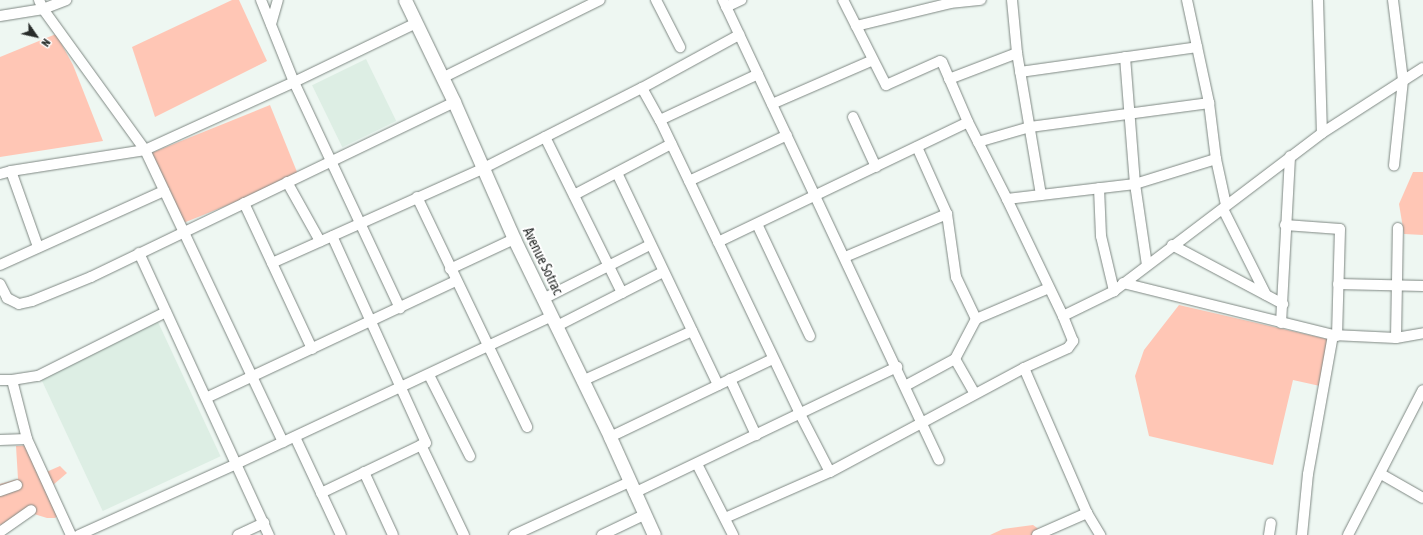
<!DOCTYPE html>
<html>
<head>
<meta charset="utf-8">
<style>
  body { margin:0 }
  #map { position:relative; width:1423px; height:535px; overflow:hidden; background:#eef7f2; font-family:"Asap Condensed",sans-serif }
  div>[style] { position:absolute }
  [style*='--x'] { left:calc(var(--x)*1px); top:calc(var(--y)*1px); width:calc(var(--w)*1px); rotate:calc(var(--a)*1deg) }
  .built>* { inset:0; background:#ddeee4; transform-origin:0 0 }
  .green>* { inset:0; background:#ffc6b5; transform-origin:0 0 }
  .roads { filter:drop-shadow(0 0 1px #7f8883) drop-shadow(0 0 1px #7f8883) }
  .minor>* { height:10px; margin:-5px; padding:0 5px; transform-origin:5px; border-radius:5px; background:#fff }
  .tertiary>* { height:13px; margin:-6.5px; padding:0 6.5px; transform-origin:6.5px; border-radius:6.5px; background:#fff }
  span { translate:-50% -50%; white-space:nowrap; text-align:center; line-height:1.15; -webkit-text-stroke:4px #fff; paint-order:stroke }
  .street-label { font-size:14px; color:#282c2a }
  .north { position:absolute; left:16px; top:16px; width:40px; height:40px; -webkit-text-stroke:3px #fff; paint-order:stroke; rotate:124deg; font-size:11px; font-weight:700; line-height:16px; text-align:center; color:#282c2a }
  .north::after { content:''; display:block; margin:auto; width:14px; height:18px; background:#282c2a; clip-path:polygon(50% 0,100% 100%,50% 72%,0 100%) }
</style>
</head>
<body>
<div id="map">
  <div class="built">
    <i style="left:366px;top:59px;width:69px;height:60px;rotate:64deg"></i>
    <i style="left:158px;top:322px;width:148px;height:130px;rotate:65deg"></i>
  </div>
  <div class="green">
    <i style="clip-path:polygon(232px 0,239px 0,267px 61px,155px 117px,132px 47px)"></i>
    <i style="clip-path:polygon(56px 34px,73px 65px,103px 141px,0 157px,0 57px)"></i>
    <i style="left:270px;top:105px;width:77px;height:128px;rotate:68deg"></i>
    <i style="clip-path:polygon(1413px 172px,1423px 172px,1423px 235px,1404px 234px,1399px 204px)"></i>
    <i style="clip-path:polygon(1179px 305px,1331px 340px,1320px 386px,1293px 380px,1273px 465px,1149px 436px,1135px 376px,1144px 350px)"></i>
    <i style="clip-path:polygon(32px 445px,44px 473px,60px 466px,67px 473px,53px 485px,62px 512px,55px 518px,47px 518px,34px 514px,6px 532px,0 524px,0 484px,18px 479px,16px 446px)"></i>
    <i style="clip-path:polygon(1033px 525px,1047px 535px,990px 535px,1003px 529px)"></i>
  </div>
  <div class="roads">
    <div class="minor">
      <i style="--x:39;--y:0;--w:10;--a:66"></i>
      <i style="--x:43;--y:9;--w:174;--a:54.1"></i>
      <i style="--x:145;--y:150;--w:323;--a:64.7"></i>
      <i style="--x:261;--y:0;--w:88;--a:68.1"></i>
      <i style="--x:294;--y:82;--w:250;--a:64.9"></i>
      <i style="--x:656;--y:0;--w:53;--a:62.9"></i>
      <i style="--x:723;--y:0;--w:508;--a:64.85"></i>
      <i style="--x:1012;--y:0;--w:53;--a:84.6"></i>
      <i style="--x:1017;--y:53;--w:144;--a:80.4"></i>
      <i style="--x:1187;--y:0;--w:105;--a:77.9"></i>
      <i style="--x:1209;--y:103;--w:56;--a:82.9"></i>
      <i style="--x:1216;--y:159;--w:47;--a:77.7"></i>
      <i style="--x:1318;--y:0;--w:133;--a:88.3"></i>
      <i style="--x:1393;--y:0;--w:81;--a:82.9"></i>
      <i style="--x:1403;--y:80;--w:86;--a:96"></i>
      <i style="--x:726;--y:7;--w:17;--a:-25"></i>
      <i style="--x:0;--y:16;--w:44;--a:-9.2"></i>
      <i style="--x:43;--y:9;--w:25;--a:-21"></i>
      <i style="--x:271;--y:24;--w:25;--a:-74"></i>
      <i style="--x:856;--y:26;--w:97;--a:-13.7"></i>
      <i style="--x:950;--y:3;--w:31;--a:-6"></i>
      <i style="--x:1125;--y:57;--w:127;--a:85.5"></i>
      <i style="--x:1135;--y:184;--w:82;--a:81.6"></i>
      <i style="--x:1020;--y:72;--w:179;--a:-8"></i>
      <i style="--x:442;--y:78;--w:176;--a:-26.3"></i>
      <i style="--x:949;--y:79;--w:73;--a:-20.9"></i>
      <i style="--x:642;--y:88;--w:37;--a:61"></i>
      <i style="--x:660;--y:120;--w:326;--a:64.5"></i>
      <i style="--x:800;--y:414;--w:65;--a:62.7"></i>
      <i style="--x:772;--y:104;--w:110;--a:-23.5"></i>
      <i style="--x:853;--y:117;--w:55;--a:65.3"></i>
      <i style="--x:660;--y:120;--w:108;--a:-25.1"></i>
      <i style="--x:545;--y:137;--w:174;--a:63.7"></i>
      <i style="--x:978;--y:142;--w:54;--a:-16.1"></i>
      <i style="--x:1030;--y:127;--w:181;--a:-7.6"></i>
      <i style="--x:917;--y:147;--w:73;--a:65.9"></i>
      <i style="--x:947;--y:214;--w:64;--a:81.9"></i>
      <i style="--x:956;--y:277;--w:47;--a:64.5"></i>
      <i style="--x:11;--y:171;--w:81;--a:70.4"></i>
      <i style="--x:617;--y:173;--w:235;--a:64.5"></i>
      <i style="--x:0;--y:174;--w:11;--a:-15"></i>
      <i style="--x:11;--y:171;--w:136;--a:-8.9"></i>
      <i style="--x:145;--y:150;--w:164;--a:-24.5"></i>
      <i style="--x:294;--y:82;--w:136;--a:-25.8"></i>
      <i style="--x:689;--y:181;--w:108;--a:-25.1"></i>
      <i style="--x:287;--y:182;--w:68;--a:60.8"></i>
      <i style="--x:1099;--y:188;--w:48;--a:87.6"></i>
      <i style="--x:1101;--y:236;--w:57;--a:76.7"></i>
      <i style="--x:574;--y:195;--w:110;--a:-27.7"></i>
      <i style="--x:417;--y:197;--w:255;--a:64.4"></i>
      <i style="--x:1007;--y:199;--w:129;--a:-6.7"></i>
      <i style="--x:1135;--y:184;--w:85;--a:-17.2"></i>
      <i style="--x:244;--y:203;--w:161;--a:65"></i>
      <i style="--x:1223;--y:209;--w:96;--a:63.4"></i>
      <i style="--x:757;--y:224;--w:124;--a:64.7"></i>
      <i style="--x:1285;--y:225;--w:55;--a:4.2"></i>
      <i style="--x:1340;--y:229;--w:107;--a:91.6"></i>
      <i style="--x:718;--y:242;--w:277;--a:-25.6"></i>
      <i style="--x:1172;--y:245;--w:126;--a:28"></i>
      <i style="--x:139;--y:253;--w:311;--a:65.3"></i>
      <i style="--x:845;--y:257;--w:111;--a:-22.9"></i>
      <i style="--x:272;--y:263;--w:230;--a:-24.1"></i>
      <i style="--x:482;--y:169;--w:179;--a:-26.9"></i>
      <i style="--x:642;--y:88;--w:111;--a:-28.7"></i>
      <i style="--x:0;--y:265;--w:180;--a:-24.3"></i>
      <i style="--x:450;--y:269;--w:71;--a:-25.1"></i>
      <i style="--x:1123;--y:283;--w:216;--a:13.9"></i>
      <i style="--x:1333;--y:335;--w:63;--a:2.7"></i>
      <i style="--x:1396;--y:338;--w:27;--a:-10"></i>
      <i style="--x:0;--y:284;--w:16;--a:63"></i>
      <i style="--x:7;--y:298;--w:13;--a:27"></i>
      <i style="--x:19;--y:304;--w:13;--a:-13"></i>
      <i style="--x:32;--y:301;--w:64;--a:-22.1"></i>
      <i style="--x:91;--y:277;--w:403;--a:-25.7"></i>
      <i style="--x:1338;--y:284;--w:85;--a:1.3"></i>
      <i style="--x:543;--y:299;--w:120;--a:-26.8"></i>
      <i style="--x:1063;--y:316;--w:57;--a:-26.1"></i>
      <i style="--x:1114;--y:291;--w:261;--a:-37.2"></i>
      <i style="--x:1322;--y:133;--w:120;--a:-32.8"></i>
      <i style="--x:1281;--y:323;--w:167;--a:-86.9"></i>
      <i style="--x:557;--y:326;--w:119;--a:-27"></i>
      <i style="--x:1396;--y:338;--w:110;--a:-89"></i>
      <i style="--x:955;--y:359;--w:45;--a:-62.3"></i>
      <i style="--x:976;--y:319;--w:79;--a:-23"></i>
      <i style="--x:1024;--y:368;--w:158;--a:66.5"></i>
      <i style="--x:1087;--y:513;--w:26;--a:59"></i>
      <i style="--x:429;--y:375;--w:91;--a:63.2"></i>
      <i style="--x:730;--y:379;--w:62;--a:65.1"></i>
      <i style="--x:0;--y:380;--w:12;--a:0"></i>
      <i style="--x:12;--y:380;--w:26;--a:-9"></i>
      <i style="--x:38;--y:376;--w:143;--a:-26.6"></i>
      <i style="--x:12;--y:380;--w:61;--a:75.7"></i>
      <i style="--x:27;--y:439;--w:106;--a:65.4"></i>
      <i style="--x:582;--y:381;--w:121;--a:-24.4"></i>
      <i style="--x:905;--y:386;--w:57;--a:-28.4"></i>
      <i style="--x:955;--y:359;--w:40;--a:60.3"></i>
      <i style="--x:206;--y:398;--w:276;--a:-25.1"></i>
      <i style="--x:295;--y:437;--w:108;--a:64.9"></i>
      <i style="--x:610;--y:437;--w:181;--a:-25.6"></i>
      <i style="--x:0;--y:440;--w:27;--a:-2"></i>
      <i style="--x:421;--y:445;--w:100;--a:64.5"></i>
      <i style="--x:697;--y:464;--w:80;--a:63.1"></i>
      <i style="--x:364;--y:472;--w:69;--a:65.3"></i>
      <i style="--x:1381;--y:474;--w:48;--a:29.7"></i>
      <i style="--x:0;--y:491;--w:18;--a:-19"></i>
      <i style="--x:321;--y:493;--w:116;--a:-25.5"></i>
      <i style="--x:426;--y:443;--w:227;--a:-114.4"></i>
      <i style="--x:634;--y:493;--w:292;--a:-25.6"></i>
      <i style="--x:725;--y:518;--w:115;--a:-23.7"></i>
      <i style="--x:830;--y:472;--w:220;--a:-28.2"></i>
      <i style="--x:1024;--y:368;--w:48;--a:-24.4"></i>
      <i style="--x:1068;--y:348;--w:9;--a:-54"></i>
      <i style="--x:1073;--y:341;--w:27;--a:-112"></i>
      <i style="--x:1063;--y:316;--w:130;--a:-115.6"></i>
      <i style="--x:1007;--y:199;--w:86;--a:-116.9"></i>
      <i style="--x:968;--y:122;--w:65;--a:-113.4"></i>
      <i style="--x:942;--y:62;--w:2;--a:-153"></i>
      <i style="--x:940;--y:61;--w:59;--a:156"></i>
      <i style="--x:886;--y:85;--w:95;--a:-116.8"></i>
      <i style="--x:0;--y:532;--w:38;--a:-35"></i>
      <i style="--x:79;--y:535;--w:172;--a:-24.3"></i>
      <i style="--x:236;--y:464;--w:349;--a:-25.1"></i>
      <i style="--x:238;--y:535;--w:29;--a:-25"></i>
      <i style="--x:514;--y:535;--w:127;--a:-24.7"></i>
      <i style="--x:602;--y:535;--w:47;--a:-25.5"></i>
      <i style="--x:1037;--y:535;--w:55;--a:-23.7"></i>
      <i style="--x:1269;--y:535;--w:12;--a:-81"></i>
      <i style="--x:1302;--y:535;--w:61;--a:-84.4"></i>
      <i style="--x:1308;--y:474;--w:141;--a:-79.8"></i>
      <i style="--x:1348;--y:535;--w:163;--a:-62.7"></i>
    </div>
    <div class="tertiary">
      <i style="--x:405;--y:0;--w:113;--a:64.3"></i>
      <i style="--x:454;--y:102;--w:150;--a:66.3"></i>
      <i style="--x:514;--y:239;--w:220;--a:64.1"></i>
      <i style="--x:610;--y:437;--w:107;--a:65.8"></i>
    </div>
  </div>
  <div class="street-label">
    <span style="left:543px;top:261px;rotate:64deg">Avenue Sotrac</span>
  </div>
  <div class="north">N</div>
</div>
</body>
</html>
